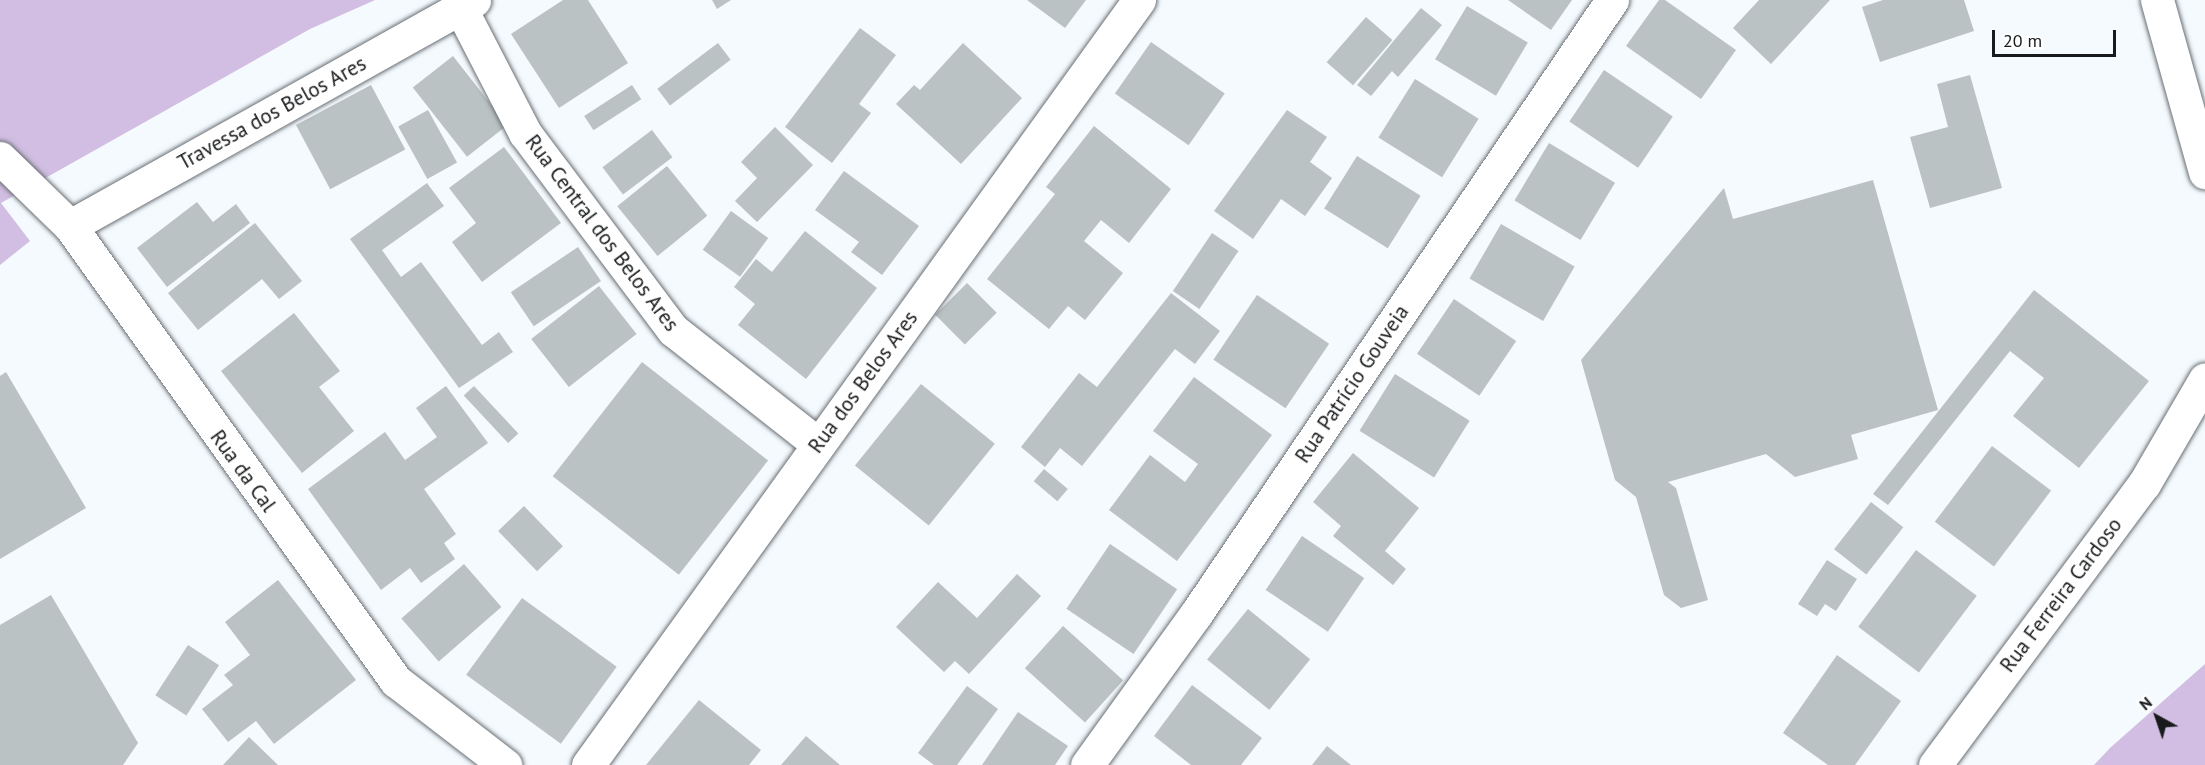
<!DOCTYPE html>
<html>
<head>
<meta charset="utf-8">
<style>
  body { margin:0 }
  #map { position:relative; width:2205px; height:765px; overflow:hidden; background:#f4fafe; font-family:"PT Sans",sans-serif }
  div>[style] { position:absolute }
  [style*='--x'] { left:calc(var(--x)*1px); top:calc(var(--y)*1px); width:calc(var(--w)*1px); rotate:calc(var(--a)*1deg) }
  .green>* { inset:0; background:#d1bee2 }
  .building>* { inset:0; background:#bac2c4; transform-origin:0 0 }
  .roads { filter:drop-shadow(0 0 2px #696f74) drop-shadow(0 0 2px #696f74) }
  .minor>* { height:33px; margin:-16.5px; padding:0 16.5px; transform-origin:16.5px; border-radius:16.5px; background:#fff }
  .major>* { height:33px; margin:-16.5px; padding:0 16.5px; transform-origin:16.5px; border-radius:16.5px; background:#fff }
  span { translate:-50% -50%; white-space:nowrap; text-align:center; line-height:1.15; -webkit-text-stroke:6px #fff; paint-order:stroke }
  .street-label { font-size:21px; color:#181a1c }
  .north { position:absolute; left:2127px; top:687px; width:60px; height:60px; -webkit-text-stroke:4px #fff; paint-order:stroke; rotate:320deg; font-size:16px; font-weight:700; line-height:24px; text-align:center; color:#181a1c }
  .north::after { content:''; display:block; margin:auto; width:21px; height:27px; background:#181a1c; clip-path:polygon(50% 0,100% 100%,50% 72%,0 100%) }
  .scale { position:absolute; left:1992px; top:30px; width:124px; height:27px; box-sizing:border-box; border:3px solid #181a1c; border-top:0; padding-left:8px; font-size:18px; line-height:21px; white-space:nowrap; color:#181a1c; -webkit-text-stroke:4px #fff; paint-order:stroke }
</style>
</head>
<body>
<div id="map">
  <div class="green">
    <i style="clip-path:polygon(0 0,375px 0,310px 29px,1px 203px,30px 241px,0 265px)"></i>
    <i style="clip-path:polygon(2205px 664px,2205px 765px,2094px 765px,2110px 748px)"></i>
  </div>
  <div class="building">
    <i style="clip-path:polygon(563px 0,588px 0,628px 63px,559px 108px,511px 34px)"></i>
    <i style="clip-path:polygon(712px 0,731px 0,717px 9px)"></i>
    <i style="clip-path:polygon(1027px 0,1086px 0,1065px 28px)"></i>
    <i style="clip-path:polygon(1508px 0,1572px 0,1551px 30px)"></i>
    <i style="clip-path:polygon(1659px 0,1665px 0,1736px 50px,1701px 99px,1626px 46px)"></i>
    <i style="clip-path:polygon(1759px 0,1830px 0,1771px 64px,1733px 28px)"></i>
    <i style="clip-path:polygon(1883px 0,1964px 0,1974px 31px,1880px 62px,1862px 7px)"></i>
    <i style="left:1467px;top:6px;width:71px;height:62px;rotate:31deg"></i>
    <i style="clip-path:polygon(1421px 8px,1442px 25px,1398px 77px,1392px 71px,1371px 96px,1357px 85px)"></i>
    <i style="left:1366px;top:17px;width:35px;height:60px;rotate:41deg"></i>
    <i style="clip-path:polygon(860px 28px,896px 55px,859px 104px,871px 113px,832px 163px,785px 127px)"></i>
    <i style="left:1151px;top:42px;width:90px;height:63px;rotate:35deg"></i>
    <i style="left:718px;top:43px;width:21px;height:76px;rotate:53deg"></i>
    <i style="clip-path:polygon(963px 43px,1022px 98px,961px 164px,896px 104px,914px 85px,920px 90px)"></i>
    <i style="left:453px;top:56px;width:88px;height:51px;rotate:52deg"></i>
    <i style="left:1604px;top:70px;width:83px;height:62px;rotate:34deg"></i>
    <i style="clip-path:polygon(1970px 75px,2002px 188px,1930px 208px,1910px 137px,1948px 127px,1937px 84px)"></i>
    <i style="left:1415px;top:79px;width:75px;height:69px;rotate:32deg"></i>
    <i style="left:371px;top:85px;width:73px;height:85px;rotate:62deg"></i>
    <i style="left:632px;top:85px;width:17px;height:57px;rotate:57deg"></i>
    <i style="left:428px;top:110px;width:60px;height:34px;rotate:61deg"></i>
    <i style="clip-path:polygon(1287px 110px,1327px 137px,1310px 162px,1332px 178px,1305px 216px,1281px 199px,1253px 239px,1214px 211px)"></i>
    <i style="clip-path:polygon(1094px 126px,1171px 189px,1129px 243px,1101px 220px,1084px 241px,1123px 273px,1085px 320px,1068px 306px,1049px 329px,987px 279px,1055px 194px,1046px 187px)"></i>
    <i style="clip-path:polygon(775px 127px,813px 165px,757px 222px,735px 201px,757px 178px,741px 162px)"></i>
    <i style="left:652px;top:130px;width:34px;height:62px;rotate:53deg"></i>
    <i style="left:1549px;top:143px;width:77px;height:67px;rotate:31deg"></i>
    <i style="clip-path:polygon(504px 147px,561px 223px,482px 282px,452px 242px,476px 223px,449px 188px)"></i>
    <i style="left:1357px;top:156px;width:75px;height:62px;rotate:32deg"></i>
    <i style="left:667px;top:166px;width:64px;height:64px;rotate:51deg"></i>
    <i style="clip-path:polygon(844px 171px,919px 226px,882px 275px,851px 252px,859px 242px,815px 210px)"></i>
    <i style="clip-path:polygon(1873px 180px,1938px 410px,1851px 435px,1858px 459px,1795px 477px,1766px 454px,1668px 482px,1676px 488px,1708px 600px,1681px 608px,1664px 595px,1636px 497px,1615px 480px,1581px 360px,1724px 188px,1733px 219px)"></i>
    <i style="clip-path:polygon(427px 183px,444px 206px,382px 250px,401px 277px,421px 262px,482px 345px,499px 332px,513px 352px,459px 388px,350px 239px)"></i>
    <i style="clip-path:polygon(197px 202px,213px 222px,236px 204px,250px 223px,167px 287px,137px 248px)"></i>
    <i style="left:731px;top:211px;width:46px;height:48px;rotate:36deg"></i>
    <i style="clip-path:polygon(255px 223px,302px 281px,279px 299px,262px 279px,198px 330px,168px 293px)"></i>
    <i style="left:1501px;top:224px;width:85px;height:63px;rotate:30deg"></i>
    <i style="clip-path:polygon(805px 231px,877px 288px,806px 379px,738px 325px,755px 304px,734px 287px,756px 259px,772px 272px)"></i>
    <i style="left:1212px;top:233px;width:32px;height:70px;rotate:34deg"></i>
    <i style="left:578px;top:247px;width:41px;height:81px;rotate:56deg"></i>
    <i style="left:967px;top:283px;width:42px;height:45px;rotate:45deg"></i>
    <i style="left:599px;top:286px;width:61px;height:86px;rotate:52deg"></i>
    <i style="clip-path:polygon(2034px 290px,2149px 381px,2079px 468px,2013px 416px,2044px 378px,2010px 351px,1888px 505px,1873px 494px)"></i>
    <i style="clip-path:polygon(1171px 293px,1220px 331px,1195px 364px,1175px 349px,1082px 466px,1060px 448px,1045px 467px,1021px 447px,1079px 373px,1097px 387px)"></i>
    <i style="left:1257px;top:295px;width:87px;height:78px;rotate:34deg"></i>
    <i style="left:1454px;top:299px;width:75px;height:66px;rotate:34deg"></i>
    <i style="clip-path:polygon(294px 313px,340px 371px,319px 387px,354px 431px,302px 473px,221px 371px)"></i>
    <i style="left:642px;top:362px;width:160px;height:145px;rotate:38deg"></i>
    <i style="clip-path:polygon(6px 372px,86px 508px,0 559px,0 376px)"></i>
    <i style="left:1395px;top:374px;width:88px;height:67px;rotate:32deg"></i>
    <i style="clip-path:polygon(1194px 377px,1272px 435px,1177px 561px,1109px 510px,1150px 455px,1185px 482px,1198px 464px,1153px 431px)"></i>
    <i style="left:921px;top:384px;width:95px;height:105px;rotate:39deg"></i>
    <i style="clip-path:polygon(446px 386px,488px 443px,424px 489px,456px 534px,444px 543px,455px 559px,421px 583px,410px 568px,381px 590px,308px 489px,385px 432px,405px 460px,437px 437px,416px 408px)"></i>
    <i style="left:474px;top:386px;width:65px;height:14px;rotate:47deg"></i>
    <i style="left:1992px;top:446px;width:74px;height:95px;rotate:37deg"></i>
    <i style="clip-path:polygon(1353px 453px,1419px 508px,1385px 551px,1406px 569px,1393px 585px,1333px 536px,1341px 526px,1313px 502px)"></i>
    <i style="left:1044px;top:469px;width:31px;height:16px;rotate:40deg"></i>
    <i style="left:1871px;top:502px;width:41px;height:60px;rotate:38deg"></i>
    <i style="left:524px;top:506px;width:56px;height:36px;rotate:46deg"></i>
    <i style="left:1302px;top:536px;width:75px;height:65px;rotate:34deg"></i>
    <i style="left:1110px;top:544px;width:81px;height:78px;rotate:34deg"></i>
    <i style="left:1916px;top:550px;width:76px;height:96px;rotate:37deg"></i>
    <i style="clip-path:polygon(1827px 560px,1857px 579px,1836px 611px,1825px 604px,1817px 616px,1798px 604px)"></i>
    <i style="left:464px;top:564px;width:57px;height:83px;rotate:49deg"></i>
    <i style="clip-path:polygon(1017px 574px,1041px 596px,969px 674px,955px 661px,944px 672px,896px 627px,938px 582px,977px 618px)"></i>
    <i style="clip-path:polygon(278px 580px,356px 680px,274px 744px,256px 721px,228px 742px,202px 709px,233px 685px,224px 675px,250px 655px,225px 622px)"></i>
    <i style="clip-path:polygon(51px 595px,138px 743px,123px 765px,0 765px,0 625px)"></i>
    <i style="left:522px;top:598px;width:117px;height:95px;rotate:36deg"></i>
    <i style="left:1248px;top:609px;width:80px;height:65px;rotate:39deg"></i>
    <i style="left:1063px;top:626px;width:81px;height:57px;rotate:42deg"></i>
    <i style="left:188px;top:645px;width:37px;height:60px;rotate:33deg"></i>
    <i style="clip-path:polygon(1837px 655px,1901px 701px,1855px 765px,1828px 765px,1783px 733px)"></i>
    <i style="clip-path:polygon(1192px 685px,1262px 738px,1241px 765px,1191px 765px,1154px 736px)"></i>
    <i style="clip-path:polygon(967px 686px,998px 709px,957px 765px,934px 765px,918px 753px)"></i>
    <i style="clip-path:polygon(699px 700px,761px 750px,749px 765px,646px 765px)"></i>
    <i style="clip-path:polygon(1018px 712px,1068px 746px,1055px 765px,982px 765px)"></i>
    <i style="clip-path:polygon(806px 736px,840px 765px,781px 765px)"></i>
    <i style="clip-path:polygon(249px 737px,278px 765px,223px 765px)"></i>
    <i style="clip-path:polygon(1327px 746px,1351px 765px,1312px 765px)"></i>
  </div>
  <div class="roads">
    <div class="minor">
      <i style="--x:460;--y:7;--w:142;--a:62.7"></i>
      <i style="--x:525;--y:133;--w:246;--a:53.1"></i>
      <i style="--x:673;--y:330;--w:184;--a:38.2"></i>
      <i style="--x:0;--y:158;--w:98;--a:44.2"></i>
      <i style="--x:70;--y:226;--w:560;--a:54.38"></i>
      <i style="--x:396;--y:681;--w:138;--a:37.6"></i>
      <i style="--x:70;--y:226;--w:463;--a:-29.2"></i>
      <i style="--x:588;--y:765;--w:943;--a:-54.24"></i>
      <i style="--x:1087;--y:765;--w:186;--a:-54.2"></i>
      <i style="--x:1196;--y:614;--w:742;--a:-55.88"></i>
      <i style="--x:1935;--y:765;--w:350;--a:-53.4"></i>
      <i style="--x:2144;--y:484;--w:121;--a:-59.8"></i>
    </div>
    <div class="major">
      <i style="--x:2157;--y:0;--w:179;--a:74.4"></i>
    </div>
  </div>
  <div class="street-label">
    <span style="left:272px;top:113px;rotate:-29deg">Travessa dos Belos Ares</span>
    <span style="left:602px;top:233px;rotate:53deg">Rua Central dos Belos Ares</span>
    <span style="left:863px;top:382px;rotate:-54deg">Rua dos Belos Ares</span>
    <span style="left:1352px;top:384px;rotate:-56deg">Rua Patrício Gouveia</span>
    <span style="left:243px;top:471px;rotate:54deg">Rua da Cal</span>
    <span style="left:2061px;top:595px;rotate:-53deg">Rua Ferreira Cardoso</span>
  </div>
  <div class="north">N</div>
  <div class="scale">20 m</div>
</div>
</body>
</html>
